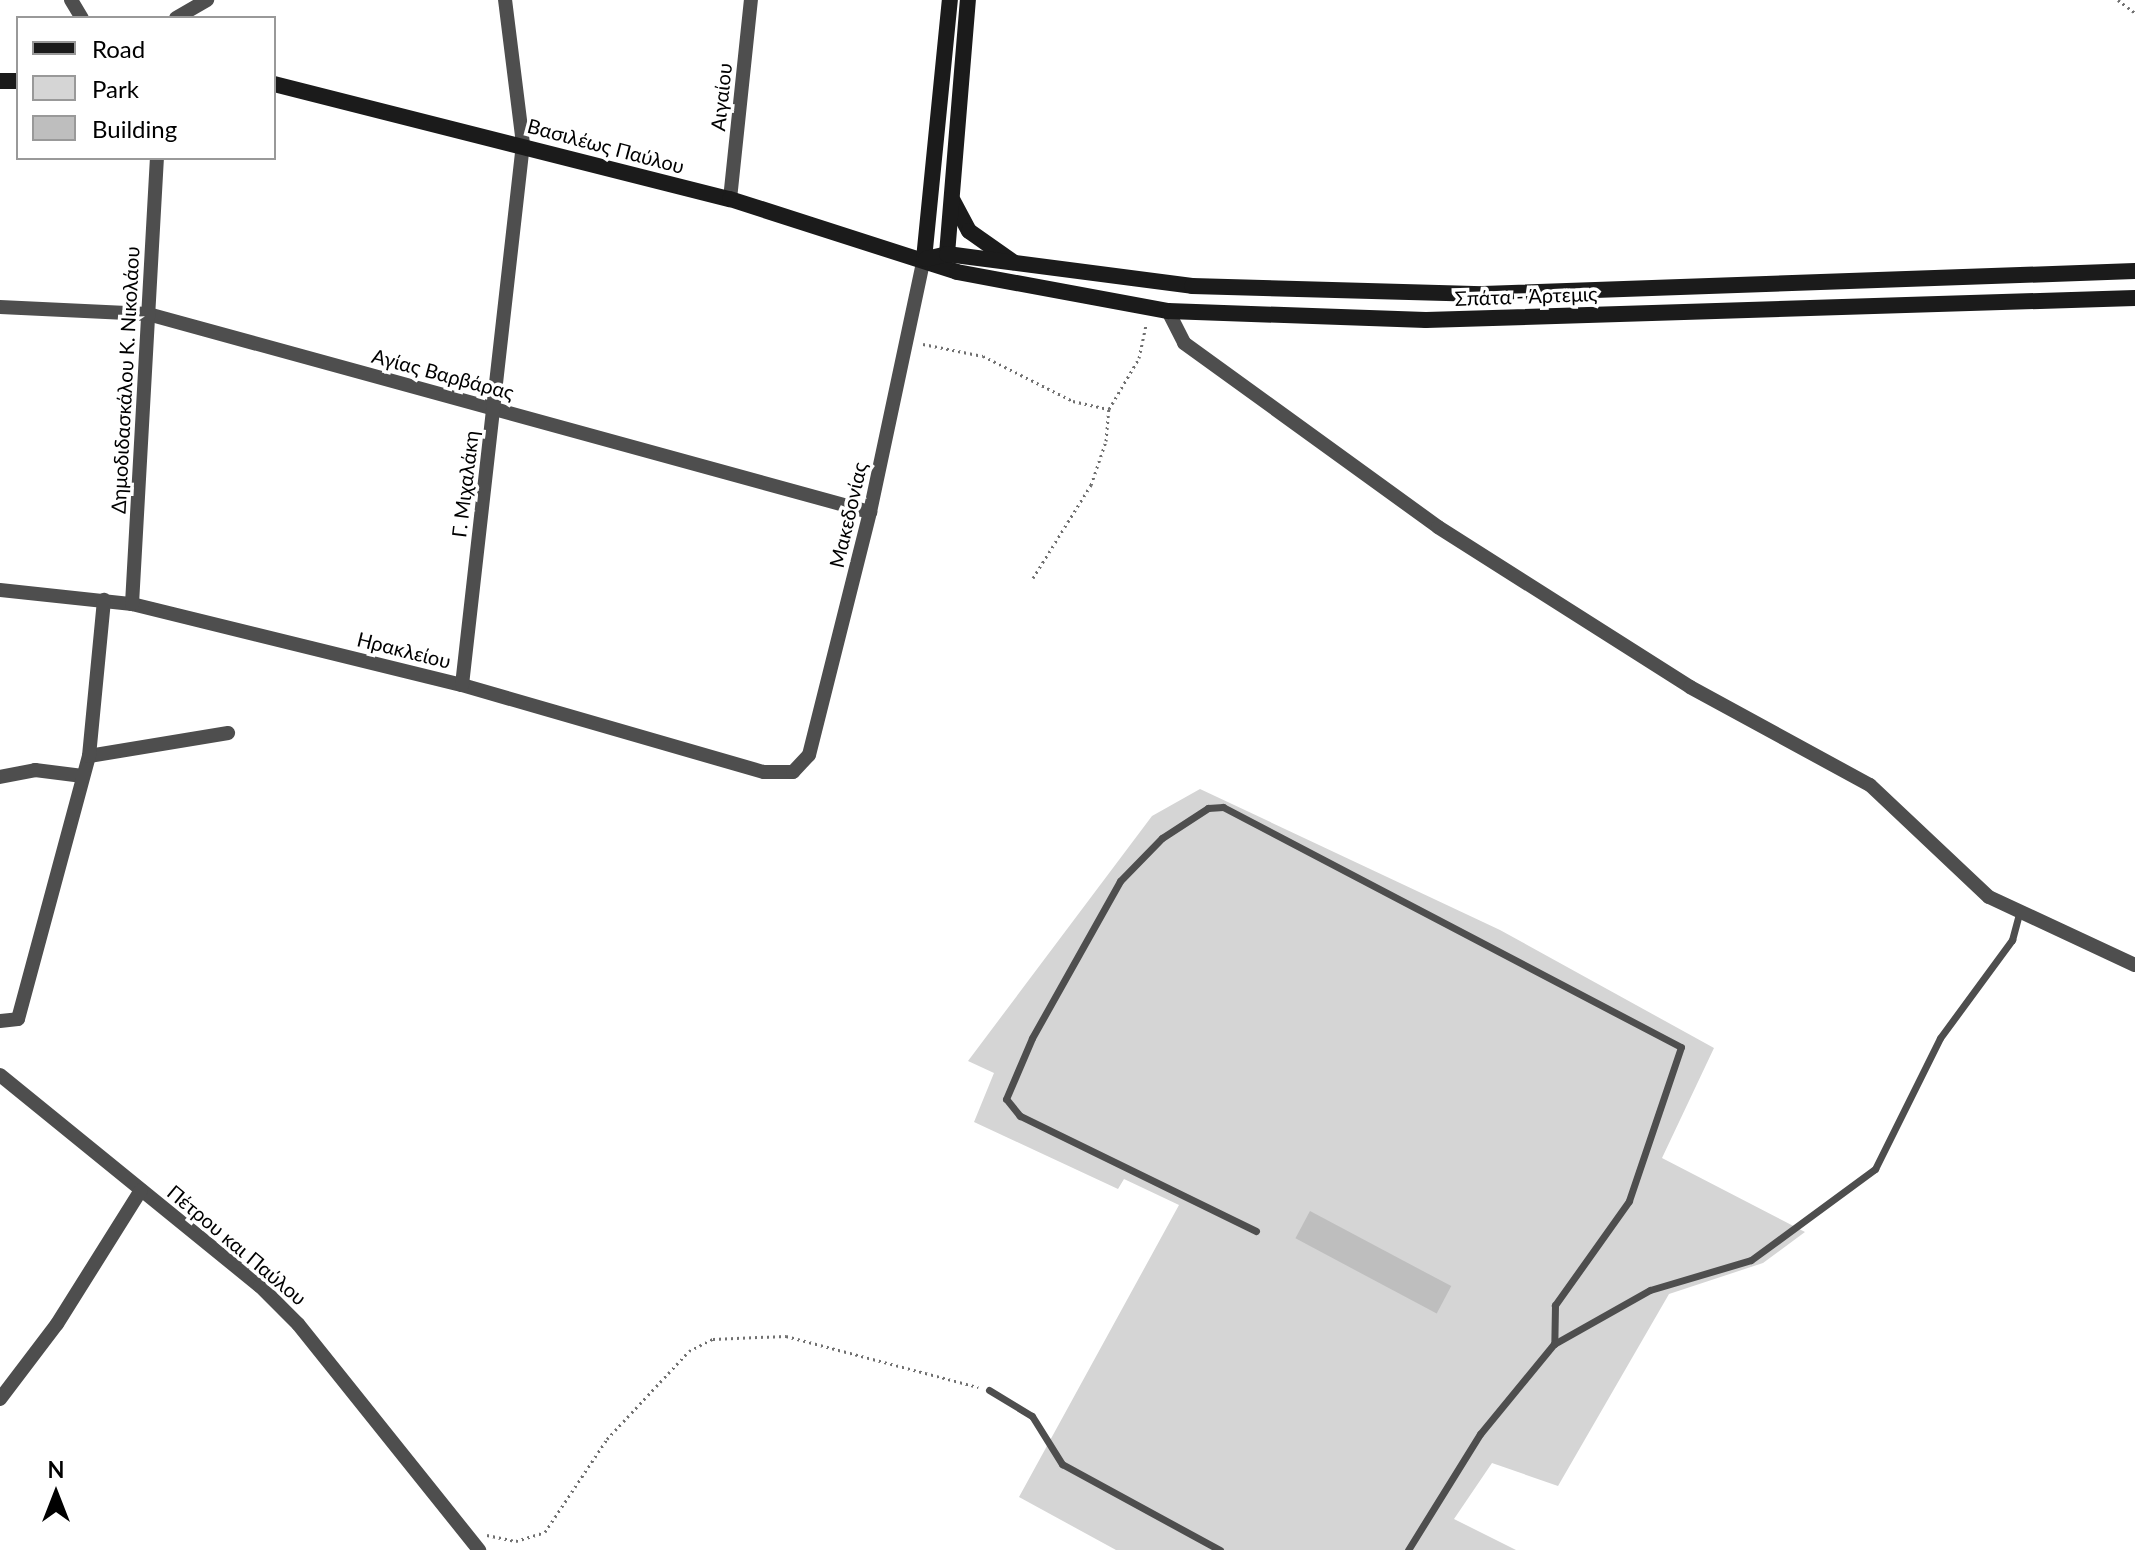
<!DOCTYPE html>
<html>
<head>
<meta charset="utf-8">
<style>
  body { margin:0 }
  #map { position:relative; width:2135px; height:1550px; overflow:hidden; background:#fff; font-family:Lato,sans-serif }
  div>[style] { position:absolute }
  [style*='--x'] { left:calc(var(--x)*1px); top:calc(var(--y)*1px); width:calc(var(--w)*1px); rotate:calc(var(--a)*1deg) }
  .green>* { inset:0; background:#d5d5d5 }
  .building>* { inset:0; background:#bebebe; transform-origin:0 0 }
  .path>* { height:3px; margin-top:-1.5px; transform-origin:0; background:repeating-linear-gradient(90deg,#707070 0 2px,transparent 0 6px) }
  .lane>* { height:7px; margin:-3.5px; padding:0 3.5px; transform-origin:3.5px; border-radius:3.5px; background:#4e4e4e }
  .street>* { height:14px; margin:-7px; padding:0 7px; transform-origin:7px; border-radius:7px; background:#4e4e4e }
  .secondary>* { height:16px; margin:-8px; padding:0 8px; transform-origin:8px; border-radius:8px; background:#1b1b1b }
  span { translate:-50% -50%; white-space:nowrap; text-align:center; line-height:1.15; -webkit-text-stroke:7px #fff; paint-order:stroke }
  .street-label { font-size:20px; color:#000 }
  .legend { position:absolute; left:16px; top:16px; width:260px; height:144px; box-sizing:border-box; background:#fff; border:2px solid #999; margin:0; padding:10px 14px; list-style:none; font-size:24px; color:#000 }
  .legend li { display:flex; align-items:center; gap:16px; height:40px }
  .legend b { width:40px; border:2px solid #999 }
  .north { position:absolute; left:16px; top:1454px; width:80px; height:80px; -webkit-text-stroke:6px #fff; paint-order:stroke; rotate:0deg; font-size:22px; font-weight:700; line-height:32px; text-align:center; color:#000 }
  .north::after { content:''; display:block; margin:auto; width:28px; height:36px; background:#000; clip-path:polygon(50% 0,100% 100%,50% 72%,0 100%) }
</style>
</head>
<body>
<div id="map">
  <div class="green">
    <i style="clip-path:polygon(1200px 789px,1500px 930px,1714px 1048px,1662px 1158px,1805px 1232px,1763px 1263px,1669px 1294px,1558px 1486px,1492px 1463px,1454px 1519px,1516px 1550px,1116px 1550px,1019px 1497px,1179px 1205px,1124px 1179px,1118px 1189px,974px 1122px,994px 1073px,968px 1061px,1152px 816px)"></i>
  </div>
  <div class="building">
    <i style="left:1310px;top:1211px;width:160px;height:31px;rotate:28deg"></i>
  </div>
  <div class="path">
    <i style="--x:2118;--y:0;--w:21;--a:37"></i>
    <i style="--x:923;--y:344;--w:61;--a:11.3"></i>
    <i style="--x:983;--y:356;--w:101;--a:26.6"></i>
    <i style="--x:1073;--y:401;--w:37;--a:13"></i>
    <i style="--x:1109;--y:409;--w:59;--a:-59.5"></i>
    <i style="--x:1139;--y:358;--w:35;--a:-78"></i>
    <i style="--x:1033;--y:578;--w:110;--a:-58.1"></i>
    <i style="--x:1091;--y:485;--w:46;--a:-71.2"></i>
    <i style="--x:1106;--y:441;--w:32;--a:-85"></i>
    <i style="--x:487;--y:1535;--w:30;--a:12"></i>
    <i style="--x:516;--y:1541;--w:30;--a:-17"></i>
    <i style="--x:545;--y:1532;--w:112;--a:-56.3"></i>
    <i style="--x:607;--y:1439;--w:120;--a:-47"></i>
    <i style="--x:689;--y:1351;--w:27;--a:-27"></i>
    <i style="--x:713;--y:1339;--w:73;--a:-2.4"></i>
    <i style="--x:786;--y:1336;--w:199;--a:14.9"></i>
  </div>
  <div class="lane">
    <i style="--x:1256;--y:1231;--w:263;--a:-154"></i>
    <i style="--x:1020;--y:1116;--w:22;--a:-129"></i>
    <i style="--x:1006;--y:1099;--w:66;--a:-66.9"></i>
    <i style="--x:1032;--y:1038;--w:180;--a:-60.7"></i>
    <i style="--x:1120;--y:881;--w:60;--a:-45.7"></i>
    <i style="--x:1162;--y:838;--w:55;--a:-33.1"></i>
    <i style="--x:1208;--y:808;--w:15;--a:-4"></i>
    <i style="--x:1223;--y:807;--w:517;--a:27.66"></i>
    <i style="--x:1681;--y:1047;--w:163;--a:108.7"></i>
    <i style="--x:1629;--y:1201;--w:128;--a:125.4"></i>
    <i style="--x:1555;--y:1305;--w:39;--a:91"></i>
    <i style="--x:989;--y:1390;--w:50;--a:31.2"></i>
    <i style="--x:1032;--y:1416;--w:57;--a:58"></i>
    <i style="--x:1062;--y:1464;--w:180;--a:28.6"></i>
    <i style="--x:1408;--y:1550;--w:137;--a:-58.2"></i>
    <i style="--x:1480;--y:1434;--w:117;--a:-50.6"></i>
    <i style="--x:1554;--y:1344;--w:110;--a:-29.4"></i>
    <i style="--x:1650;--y:1290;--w:105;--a:-16.5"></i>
    <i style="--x:1751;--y:1260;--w:154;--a:-36.3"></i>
    <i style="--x:1875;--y:1169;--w:146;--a:-63.6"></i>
    <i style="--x:1940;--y:1038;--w:122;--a:-53.7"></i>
    <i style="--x:2012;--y:940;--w:27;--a:-75"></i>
  </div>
  <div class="street">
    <i style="--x:71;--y:0;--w:21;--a:59"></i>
    <i style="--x:176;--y:18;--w:36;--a:-30"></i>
    <i style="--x:730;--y:199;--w:200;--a:-84"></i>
    <i style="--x:0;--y:307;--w:148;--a:2.7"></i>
    <i style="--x:148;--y:314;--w:749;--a:15.34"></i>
    <i style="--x:1168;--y:311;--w:36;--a:63"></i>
    <i style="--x:1184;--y:343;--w:314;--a:35.9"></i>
    <i style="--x:1438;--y:527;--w:299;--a:32.4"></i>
    <i style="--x:1690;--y:687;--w:205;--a:28.6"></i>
    <i style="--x:1870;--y:785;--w:163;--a:43.3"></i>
    <i style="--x:1989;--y:897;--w:161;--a:25"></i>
    <i style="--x:0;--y:590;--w:133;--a:6.1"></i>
    <i style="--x:132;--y:604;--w:340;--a:13.8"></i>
    <i style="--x:462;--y:685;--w:314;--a:16.1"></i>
    <i style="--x:764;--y:772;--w:29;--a:0"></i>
    <i style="--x:793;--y:772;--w:23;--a:-47"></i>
    <i style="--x:809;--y:755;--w:251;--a:-75.9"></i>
    <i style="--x:870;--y:512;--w:259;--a:-78"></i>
    <i style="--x:132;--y:604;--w:447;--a:-86.8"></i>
    <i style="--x:462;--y:685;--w:544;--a:-83.57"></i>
    <i style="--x:523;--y:144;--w:145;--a:-97.1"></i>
    <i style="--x:89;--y:756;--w:141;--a:-9.4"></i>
    <i style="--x:0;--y:777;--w:36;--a:-11"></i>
    <i style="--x:35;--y:770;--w:48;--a:7.1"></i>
    <i style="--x:0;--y:1021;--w:18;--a:-6"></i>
    <i style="--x:18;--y:1019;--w:272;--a:-74.9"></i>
    <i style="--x:89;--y:756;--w:157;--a:-84.5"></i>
    <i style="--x:0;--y:1075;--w:335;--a:39.1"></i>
    <i style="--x:260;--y:1286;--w:54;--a:45"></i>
    <i style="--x:298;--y:1324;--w:290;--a:51.3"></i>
    <i style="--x:0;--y:1399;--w:94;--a:-52.8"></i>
    <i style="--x:57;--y:1324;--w:158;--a:-57.9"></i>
  </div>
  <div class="secondary">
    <i style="--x:0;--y:81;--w:18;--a:0"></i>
    <i style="--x:274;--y:84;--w:470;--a:14.2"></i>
    <i style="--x:730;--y:199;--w:238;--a:17.8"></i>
    <i style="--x:957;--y:272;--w:215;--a:10.5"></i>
    <i style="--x:1168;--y:311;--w:258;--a:2"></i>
    <i style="--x:1426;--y:320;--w:709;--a:-1.78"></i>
    <i style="--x:953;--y:201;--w:34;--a:62"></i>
    <i style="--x:969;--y:231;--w:54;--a:35.2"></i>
    <i style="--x:947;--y:254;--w:255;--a:-85.3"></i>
    <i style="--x:924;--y:259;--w:260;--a:-84.3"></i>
    <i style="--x:926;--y:259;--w:22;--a:-13"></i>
    <i style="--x:947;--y:254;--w:247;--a:7.4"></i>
    <i style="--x:1192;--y:286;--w:291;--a:1.6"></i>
    <i style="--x:1483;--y:294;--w:652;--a:-2.02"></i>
  </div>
  <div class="street-label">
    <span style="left:721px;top:97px;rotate:-84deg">Αιγαίου</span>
    <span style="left:606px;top:146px;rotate:15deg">Βασιλέως Παύλου</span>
    <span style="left:1526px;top:296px;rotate:-2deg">Σπάτα - Άρτεμις</span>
    <span style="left:443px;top:374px;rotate:15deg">Αγίας Βαρβάρας</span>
    <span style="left:125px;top:380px;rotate:-87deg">Δημοδιδασκάλου Κ. Νικολάου</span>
    <span style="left:465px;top:484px;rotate:-83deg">Γ. Μιχαλάκη</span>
    <span style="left:848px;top:515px;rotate:-77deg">Μακεδονίας</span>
    <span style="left:404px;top:650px;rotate:14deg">Ηρακλείου</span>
    <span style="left:237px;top:1245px;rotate:40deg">Πέτρου και Παύλου</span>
  </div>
  <ul class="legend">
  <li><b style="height:10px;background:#1b1b1b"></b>Road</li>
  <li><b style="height:22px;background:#d5d5d5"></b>Park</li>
  <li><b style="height:22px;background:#bebebe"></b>Building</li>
  </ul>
  <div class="north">N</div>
</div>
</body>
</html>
